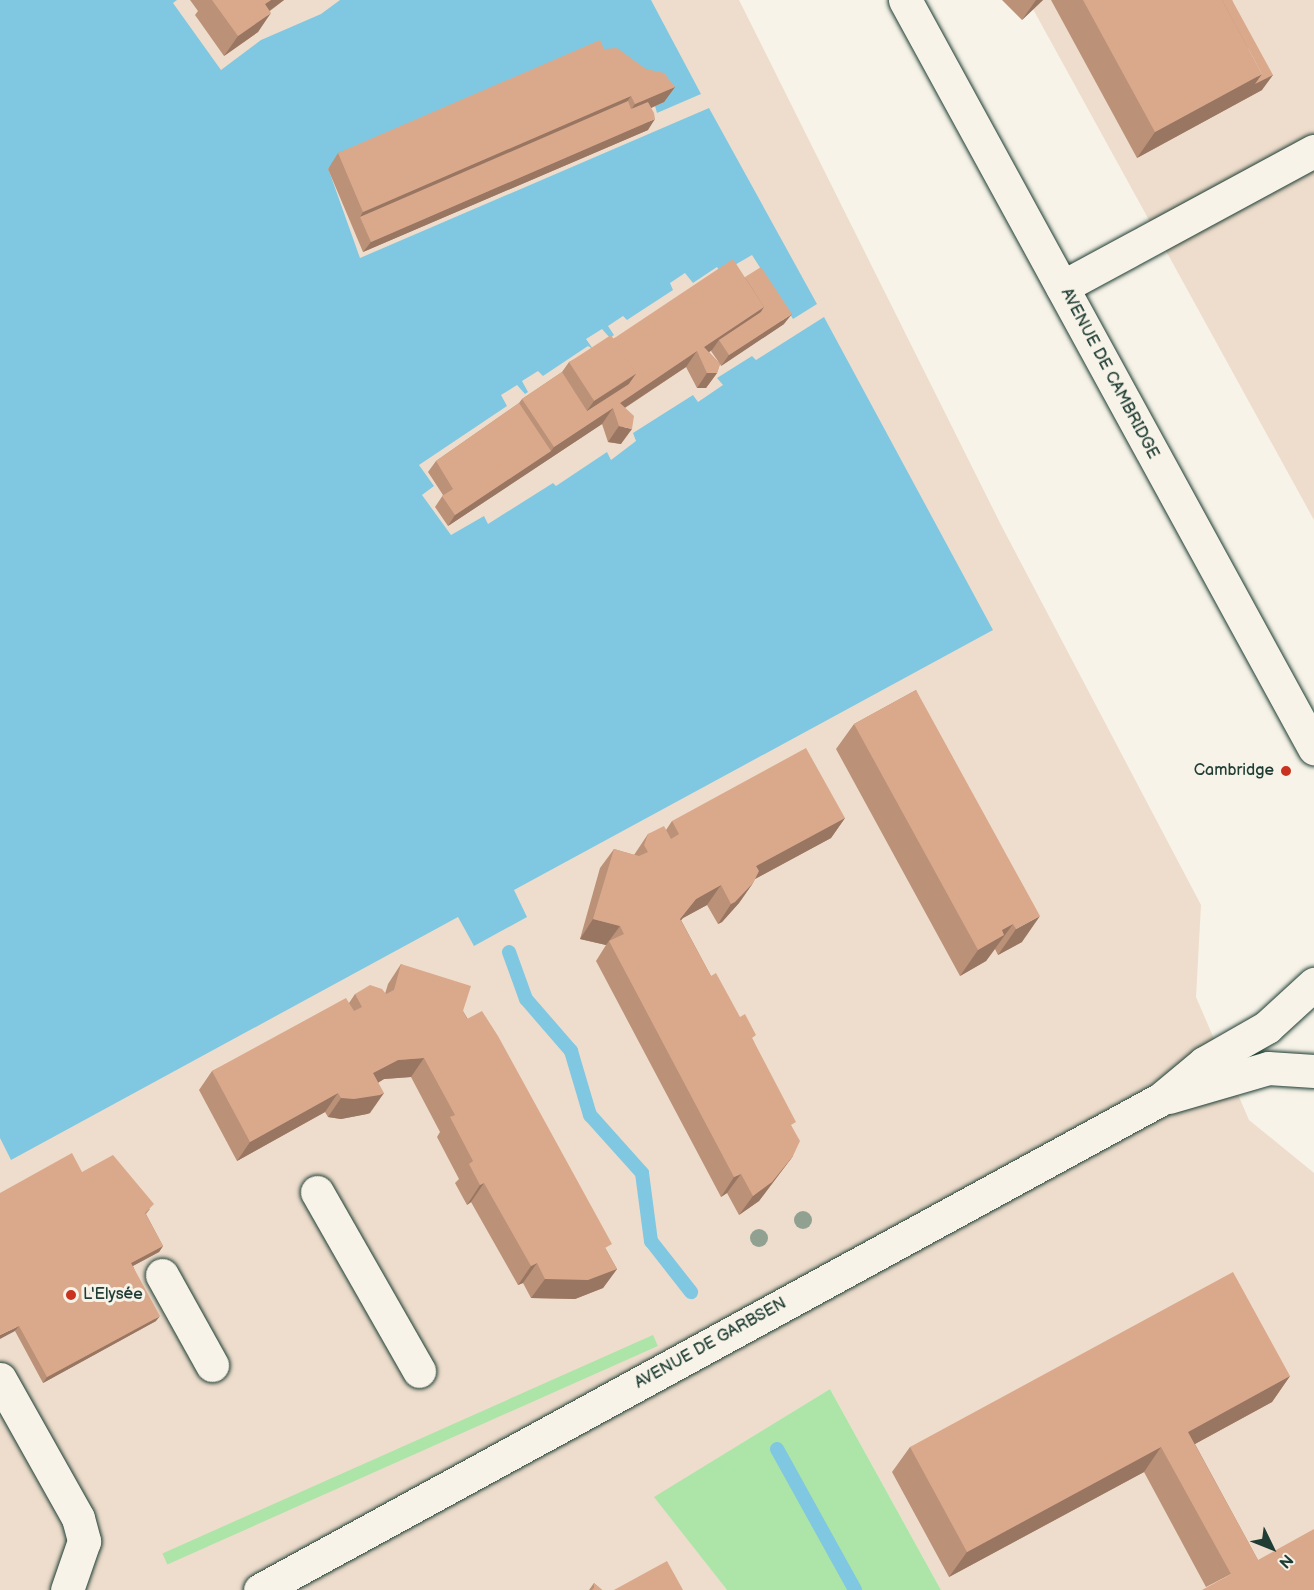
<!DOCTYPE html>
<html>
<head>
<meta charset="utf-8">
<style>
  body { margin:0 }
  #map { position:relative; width:1314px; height:1590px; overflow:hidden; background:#f7f3e8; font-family:"Balsamiq Sans",sans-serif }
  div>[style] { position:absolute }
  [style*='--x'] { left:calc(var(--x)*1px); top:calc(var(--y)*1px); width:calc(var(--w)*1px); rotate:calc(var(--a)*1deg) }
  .built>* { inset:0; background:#edc }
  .green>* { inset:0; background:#ade4a8; transform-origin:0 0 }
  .water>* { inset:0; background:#80c8e1 }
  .stream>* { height:14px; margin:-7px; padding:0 7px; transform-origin:7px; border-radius:7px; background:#80c8e1 }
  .roads { filter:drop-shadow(0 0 2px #1f3d34) drop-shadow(0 0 2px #1f3d34) }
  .minor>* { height:33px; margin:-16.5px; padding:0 16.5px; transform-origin:16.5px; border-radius:16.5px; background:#f7f3e8 }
  .major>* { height:33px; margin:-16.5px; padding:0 16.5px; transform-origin:16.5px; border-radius:16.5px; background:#f7f3e8 }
  .trees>* { width:18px; height:18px; margin:-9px; border-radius:50%; background:#90a192 }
  .wall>* { inset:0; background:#bb9178 }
  .shaded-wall>* { inset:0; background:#997662 }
  .building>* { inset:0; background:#daa98c; transform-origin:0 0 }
  .dots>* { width:16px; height:16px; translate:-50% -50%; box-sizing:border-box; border:3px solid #f7f3e8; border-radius:50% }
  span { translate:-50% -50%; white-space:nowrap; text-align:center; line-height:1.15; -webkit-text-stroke:6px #f7f3e8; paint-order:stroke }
  .street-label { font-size:16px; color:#1f3d34 }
  .poi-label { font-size:16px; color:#1f3d34 }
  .right { translate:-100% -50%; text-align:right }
  .left { translate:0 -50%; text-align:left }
  .north { position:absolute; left:1242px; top:1518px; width:60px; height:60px; -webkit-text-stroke:4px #f7f3e8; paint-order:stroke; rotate:133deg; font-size:16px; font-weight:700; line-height:24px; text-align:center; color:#1f3d34 }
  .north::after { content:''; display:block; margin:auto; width:21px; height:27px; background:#1f3d34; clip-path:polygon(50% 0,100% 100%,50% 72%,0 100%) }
</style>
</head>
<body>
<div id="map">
  <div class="built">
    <i style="clip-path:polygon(0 0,739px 0,1001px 525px,1201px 905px,1196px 997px,1249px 1120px,1314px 1173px,1314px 1590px,941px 1590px,830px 1389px,655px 1497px,727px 1590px,0 1590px)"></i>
    <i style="clip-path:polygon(1028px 0,1314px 0,1314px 520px)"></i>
  </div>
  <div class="green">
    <i style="left:653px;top:1335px;width:12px;height:537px;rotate:66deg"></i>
    <i style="clip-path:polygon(830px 1389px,941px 1590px,727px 1590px,654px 1497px)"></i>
  </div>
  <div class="water">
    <i style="clip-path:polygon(0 0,177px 0,173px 3px,221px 70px,261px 40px,321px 14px,340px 0,651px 0,701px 94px,657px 113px,655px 106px,664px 102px,328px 168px,360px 258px,709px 108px,817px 304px,793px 319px,752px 255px,721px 273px,717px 267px,693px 283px,685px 273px,670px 283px,673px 290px,627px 320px,623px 316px,608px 326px,614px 335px,610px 338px,602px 329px,586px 339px,593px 349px,588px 346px,543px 376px,538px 371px,522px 381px,528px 392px,525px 394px,517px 385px,501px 395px,507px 406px,419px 465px,434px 486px,422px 495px,451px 535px,484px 516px,488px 524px,553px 483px,556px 486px,607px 452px,611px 460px,636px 441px,633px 433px,693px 395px,698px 402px,723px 385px,717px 378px,752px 356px,756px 360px,824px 317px,993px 630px,514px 890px,527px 917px,474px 946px,458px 917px,11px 1160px,0 1138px)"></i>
  </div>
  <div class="stream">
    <i style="--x:509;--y:952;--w:50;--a:70.1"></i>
    <i style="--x:526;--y:999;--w:69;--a:49.1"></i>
    <i style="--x:571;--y:1051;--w:67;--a:73.5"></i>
    <i style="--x:590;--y:1115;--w:78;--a:48.1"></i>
    <i style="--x:642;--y:1173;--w:69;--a:82.5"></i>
    <i style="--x:651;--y:1241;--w:65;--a:51.9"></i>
    <i style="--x:777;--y:1449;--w:161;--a:61"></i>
  </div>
  <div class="roads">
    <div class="minor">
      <i style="--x:905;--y:0;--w:853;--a:61.33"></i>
      <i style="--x:1062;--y:287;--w:286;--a:-28.4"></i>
      <i style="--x:317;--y:1192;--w:206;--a:60.3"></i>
      <i style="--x:162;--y:1275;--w:103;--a:60.9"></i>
      <i style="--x:0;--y:1379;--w:159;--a:60.7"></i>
      <i style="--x:78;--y:1518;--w:24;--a:75"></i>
      <i style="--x:84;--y:1541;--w:52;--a:109.1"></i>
    </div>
    <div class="major">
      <i style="--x:1169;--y:1097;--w:103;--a:-16.3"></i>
      <i style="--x:1268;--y:1068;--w:46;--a:3.7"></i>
      <i style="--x:260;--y:1590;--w:1026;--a:-28.59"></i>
      <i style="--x:1161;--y:1099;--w:56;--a:-39.9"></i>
      <i style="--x:1204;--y:1063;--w:73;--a:-29.7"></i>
      <i style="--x:1267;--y:1027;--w:64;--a:-42.5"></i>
    </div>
  </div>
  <div class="trees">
    <i style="left:803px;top:1220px"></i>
    <i style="left:759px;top:1238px"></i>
  </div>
  <div class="wall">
    <i style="clip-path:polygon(190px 0,284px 0,270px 11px,258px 32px,224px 56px,195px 15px,198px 11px)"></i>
    <i style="clip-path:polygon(1002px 0,1043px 0,1022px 20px)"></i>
    <i style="clip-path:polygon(1051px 0,1232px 0,1262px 90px,1137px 158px)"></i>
    <i style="clip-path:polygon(604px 49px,646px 69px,675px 87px,664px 102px,651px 108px,648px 130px,363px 252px,328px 169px,338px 153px)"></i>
    <i style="clip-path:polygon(evenodd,745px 277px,784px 324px,721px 366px,720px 364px,717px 373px,706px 388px,697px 388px,686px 367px,625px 408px,621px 444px,608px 442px,602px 424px,448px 526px,435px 507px,443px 495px,428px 472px,436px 461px,519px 403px,522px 399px,562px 372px,569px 362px,613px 339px,745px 277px,712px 350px,711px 351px,720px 364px,709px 352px,712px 350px)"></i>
    <i style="clip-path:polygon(916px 690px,1022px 942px,998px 955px,995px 949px,986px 961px,960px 976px,836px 749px,854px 724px)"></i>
    <i style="clip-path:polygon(845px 818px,831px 838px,755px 879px,753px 883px,739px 903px,722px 922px,718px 924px,707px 905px,683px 918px,681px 920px,711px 976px,753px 1040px,792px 1128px,793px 1156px,759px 1201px,739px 1215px,727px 1193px,721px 1197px,596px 961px,606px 945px,580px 939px,600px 868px,614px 849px,634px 855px,648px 834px,666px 830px,672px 821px)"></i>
    <i style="clip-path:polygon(401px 964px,463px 1011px,607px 1251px,617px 1269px,603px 1288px,575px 1299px,531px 1298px,523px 1283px,518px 1285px,471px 1202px,467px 1205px,455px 1183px,459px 1179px,437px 1137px,440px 1132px,411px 1077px,384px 1079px,378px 1083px,370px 1113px,367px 1114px,341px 1119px,328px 1117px,325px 1112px,237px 1161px,199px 1090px,212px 1071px,349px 1003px,355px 994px,385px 994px,388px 984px)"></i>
    <i style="clip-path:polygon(82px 1172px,150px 1209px,146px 1214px,163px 1246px,159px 1252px,133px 1266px,156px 1321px,43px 1383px,15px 1331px)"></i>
    <i style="clip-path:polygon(1290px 1376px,1272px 1402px,1195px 1444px,1258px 1560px,1206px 1587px,1144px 1472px,949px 1577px,892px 1472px,910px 1447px)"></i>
    <i style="clip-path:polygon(594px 1583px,602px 1590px,589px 1590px)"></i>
  </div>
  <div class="shaded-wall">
    <i style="clip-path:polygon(271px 0,284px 0,251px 24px,265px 4px)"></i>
    <i style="clip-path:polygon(1036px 0,1043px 0,1022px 20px)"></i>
    <i style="clip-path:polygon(271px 13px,258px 32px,224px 56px,238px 36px)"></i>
    <i style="clip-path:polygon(1262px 74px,1273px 75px,1262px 90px,1137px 158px,1155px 132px)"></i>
    <i style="clip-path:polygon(675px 87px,664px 102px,624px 120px,635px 104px)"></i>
    <i style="clip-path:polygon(631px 96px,620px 112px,360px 217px,363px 212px)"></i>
    <i style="clip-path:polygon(655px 119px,648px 130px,363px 252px,371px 242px)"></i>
    <i style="clip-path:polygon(764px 307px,754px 323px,719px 340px,712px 350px,700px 358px,704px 347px)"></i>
    <i style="clip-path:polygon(792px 314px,784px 324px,721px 366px,729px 355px)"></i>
    <i style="clip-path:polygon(697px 351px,686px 367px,615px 414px,620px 403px)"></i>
    <i style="clip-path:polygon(707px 373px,717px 373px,706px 388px,697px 388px)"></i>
    <i style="clip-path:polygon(636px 374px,618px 399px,576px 426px,594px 401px)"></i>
    <i style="clip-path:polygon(613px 408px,602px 424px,448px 526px,455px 515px,551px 451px,554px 447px)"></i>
    <i style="clip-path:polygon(619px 426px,632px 429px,621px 444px,608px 442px)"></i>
    <i style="clip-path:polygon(845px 818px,831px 838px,742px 886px,756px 866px)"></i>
    <i style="clip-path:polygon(753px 883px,739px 903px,722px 922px,718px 924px,731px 904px)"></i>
    <i style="clip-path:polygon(721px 885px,707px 905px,683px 918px,666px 938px,680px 919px,696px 899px)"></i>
    <i style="clip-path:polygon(1040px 916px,1022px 942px,998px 955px,1016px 929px)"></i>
    <i style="clip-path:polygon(593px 919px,620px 926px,606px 945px,580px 939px)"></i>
    <i style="clip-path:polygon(1013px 924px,986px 961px,960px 976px,978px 950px,1002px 930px)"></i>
    <i style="clip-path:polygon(424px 1058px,411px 1077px,384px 1079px,360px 1093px,373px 1073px,398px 1060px)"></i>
    <i style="clip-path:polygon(338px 1093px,325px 1112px,237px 1161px,250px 1142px)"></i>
    <i style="clip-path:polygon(384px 1093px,370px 1113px,367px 1114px,341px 1119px,328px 1117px,341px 1098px)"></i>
    <i style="clip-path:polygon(793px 1156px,759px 1201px,739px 1215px,753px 1196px)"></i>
    <i style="clip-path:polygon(741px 1174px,727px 1193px,721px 1197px,734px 1177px)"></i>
    <i style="clip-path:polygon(484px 1183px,471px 1202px,467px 1205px,480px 1185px)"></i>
    <i style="clip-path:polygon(163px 1246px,159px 1252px,127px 1269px,131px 1263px)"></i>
    <i style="clip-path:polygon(537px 1263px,523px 1283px,518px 1285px,531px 1266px)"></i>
    <i style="clip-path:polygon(617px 1269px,603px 1288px,575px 1299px,531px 1298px,545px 1279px)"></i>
    <i style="clip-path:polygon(160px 1316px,156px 1321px,43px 1383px,47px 1377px)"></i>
    <i style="clip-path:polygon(19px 1326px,15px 1331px,0 1339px,0 1335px)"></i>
    <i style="clip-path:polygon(1290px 1376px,1272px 1402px,1171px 1457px,1188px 1432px)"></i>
    <i style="clip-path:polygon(1161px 1447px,1144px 1472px,949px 1577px,967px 1552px)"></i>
  </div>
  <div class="building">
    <i style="clip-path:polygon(212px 0,271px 0,265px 4px,271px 13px,238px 36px)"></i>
    <i style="clip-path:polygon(1083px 0,1222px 0,1262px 74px,1155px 132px)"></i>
    <i style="clip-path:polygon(1222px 0,1232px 0,1273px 75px,1255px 84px,1262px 74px)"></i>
    <i style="clip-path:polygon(600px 40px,604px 49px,617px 48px,646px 69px,664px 73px,675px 87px,635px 104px,631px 96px,363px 212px,338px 153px)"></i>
    <i style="clip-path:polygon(628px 101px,631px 109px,648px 102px,654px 113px,655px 119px,371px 242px,360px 217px)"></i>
    <i style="clip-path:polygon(733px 259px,764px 307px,704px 347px,720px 364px,717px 373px,707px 373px,697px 351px,620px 403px,634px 416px,632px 429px,619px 426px,613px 408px,554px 447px,522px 399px,562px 372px,587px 411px,629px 384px,636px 374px,613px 339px)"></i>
    <i style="clip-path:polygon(761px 267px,792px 314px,729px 355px,719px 340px,761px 312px,764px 307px,745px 277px)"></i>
    <i style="left:611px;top:335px;width:46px;height:50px;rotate:57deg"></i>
    <i style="clip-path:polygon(519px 403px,551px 451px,455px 515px,442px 496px,453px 489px,436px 461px)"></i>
    <i style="clip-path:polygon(916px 690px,1040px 916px,1016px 929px,1013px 924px,1002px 930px,1004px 935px,978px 950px,854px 724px)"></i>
    <i style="clip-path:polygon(806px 748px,845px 818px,756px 866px,759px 871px,753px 883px,735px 902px,731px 904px,721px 885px,696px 899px,680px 919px,711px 976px,716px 973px,740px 1017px,745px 1014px,756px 1035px,752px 1038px,796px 1122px,791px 1125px,800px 1141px,793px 1156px,772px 1182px,753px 1196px,741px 1174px,734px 1177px,609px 941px,624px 934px,620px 926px,593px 919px,614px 849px,639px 856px,648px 852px,644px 845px,648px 834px,664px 826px,671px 839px,679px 834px,672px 821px)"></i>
    <i style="clip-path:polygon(401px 964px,471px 986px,463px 1011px,467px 1019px,482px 1011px,498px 1036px,612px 1244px,605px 1248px,617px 1269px,588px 1280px,545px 1279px,537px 1263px,531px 1266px,484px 1183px,480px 1185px,469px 1164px,473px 1161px,450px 1117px,455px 1115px,424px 1058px,398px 1060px,373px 1073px,384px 1093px,380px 1095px,354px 1099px,341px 1098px,338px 1093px,250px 1142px,212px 1071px,346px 998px,354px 1011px,362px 1007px,355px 994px,370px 985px,382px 989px,386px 994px,394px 990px)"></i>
    <i style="clip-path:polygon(72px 1153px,82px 1172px,113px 1155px,154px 1204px,145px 1213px,163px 1246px,131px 1263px,160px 1316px,47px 1377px,19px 1326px,0 1335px,0 1193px)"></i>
    <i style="clip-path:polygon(1233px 1272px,1290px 1376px,1188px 1432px,1258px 1560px,1314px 1529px,1314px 1590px,1202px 1590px,1231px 1574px,1161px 1447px,967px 1552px,910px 1447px)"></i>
    <i style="clip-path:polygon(667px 1561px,683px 1590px,614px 1590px)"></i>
    <i style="clip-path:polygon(594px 1583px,602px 1590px,592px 1590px,594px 1588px)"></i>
  </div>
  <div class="dots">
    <i style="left:1286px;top:771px;background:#c8321e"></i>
    <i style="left:71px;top:1295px;background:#c8321e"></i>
  </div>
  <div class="street-label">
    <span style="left:1109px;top:374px;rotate:62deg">AVENUE DE CAMBRIDGE</span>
    <span style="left:711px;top:1344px;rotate:-29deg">AVENUE DE GARBSEN</span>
  </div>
  <div class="poi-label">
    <span class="right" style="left:1274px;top:771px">Cambridge</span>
    <span class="left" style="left:83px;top:1295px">L'Elysée</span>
  </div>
  <div class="north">N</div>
</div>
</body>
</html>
